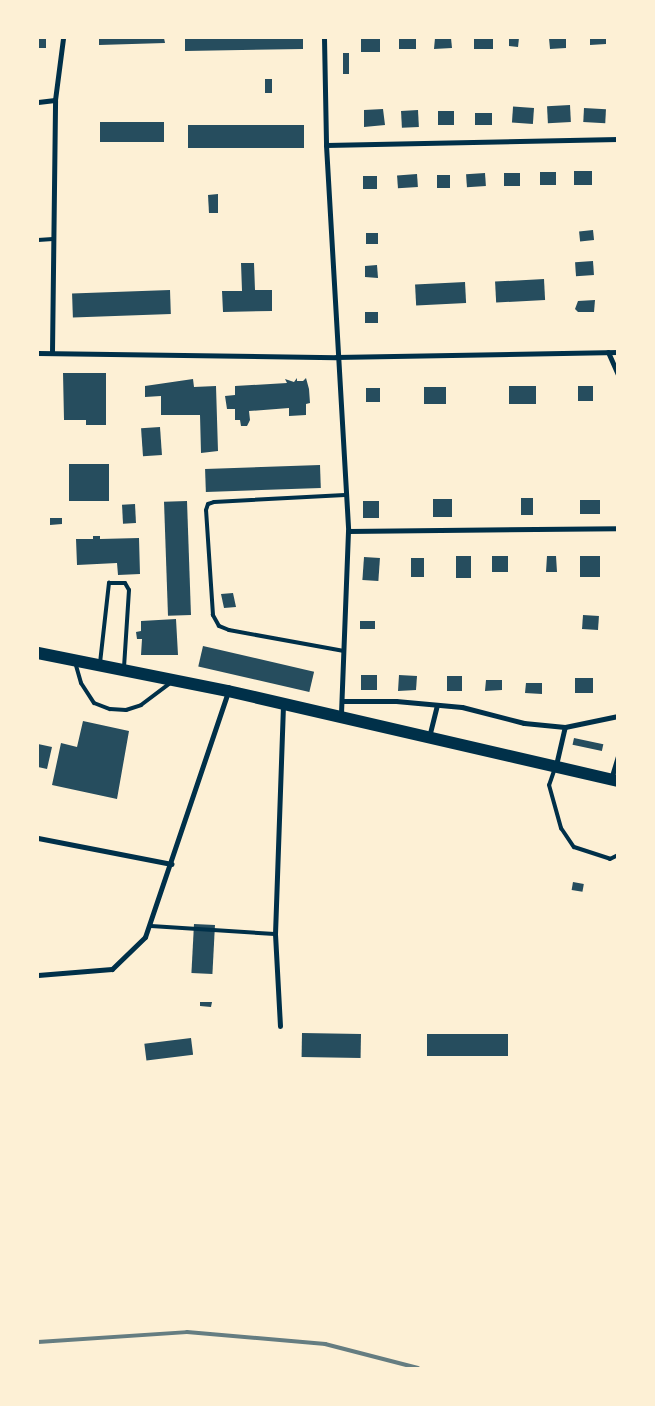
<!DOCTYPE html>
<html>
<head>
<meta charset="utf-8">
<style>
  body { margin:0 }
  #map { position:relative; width:655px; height:1406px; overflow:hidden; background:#fdf0d5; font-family:Overpass,sans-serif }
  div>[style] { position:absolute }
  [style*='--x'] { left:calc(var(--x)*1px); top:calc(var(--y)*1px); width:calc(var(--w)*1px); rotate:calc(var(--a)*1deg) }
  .building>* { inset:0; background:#264d5e; transform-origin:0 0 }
  .service>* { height:4px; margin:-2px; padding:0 2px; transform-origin:2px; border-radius:2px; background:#003049 }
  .minor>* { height:5px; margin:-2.5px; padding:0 2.5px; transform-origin:2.5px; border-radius:2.5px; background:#003049 }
  .primary>* { height:12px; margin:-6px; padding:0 6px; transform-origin:6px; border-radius:6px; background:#003049 }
  .rail>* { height:4px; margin:-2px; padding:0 2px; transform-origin:2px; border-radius:2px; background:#657d81 }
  span { translate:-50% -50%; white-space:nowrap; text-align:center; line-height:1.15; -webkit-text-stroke:5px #fdf0d5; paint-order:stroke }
  .frame { position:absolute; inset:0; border:39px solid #fdf0d5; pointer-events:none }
</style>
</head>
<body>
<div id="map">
  <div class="building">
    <i style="left:38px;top:38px;width:8px;height:10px"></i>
    <i style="clip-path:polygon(99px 38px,164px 38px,165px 43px,99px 45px)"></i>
    <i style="clip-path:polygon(185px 38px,303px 38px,303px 49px,185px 51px)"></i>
    <i style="left:361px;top:38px;width:19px;height:14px"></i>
    <i style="left:399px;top:38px;width:17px;height:11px"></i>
    <i style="clip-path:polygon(435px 38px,451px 38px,452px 48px,434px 49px)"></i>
    <i style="left:474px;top:38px;width:19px;height:11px"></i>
    <i style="clip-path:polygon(509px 38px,519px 38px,518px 47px,509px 46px)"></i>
    <i style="clip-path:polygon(549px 38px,566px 38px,566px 48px,550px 49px)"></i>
    <i style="clip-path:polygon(590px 38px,606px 38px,606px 44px,590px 45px)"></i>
    <i style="left:343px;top:53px;width:6px;height:21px"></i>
    <i style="left:265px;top:79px;width:7px;height:14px"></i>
    <i style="left:570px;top:105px;width:17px;height:23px;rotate:87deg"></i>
    <i style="left:534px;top:108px;width:16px;height:21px;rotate:94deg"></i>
    <i style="left:584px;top:108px;width:22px;height:14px;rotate:3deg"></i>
    <i style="clip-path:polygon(383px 109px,385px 125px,364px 127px,364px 110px)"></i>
    <i style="left:418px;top:110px;width:17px;height:17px;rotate:87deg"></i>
    <i style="left:438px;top:111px;width:16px;height:14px"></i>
    <i style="left:475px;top:113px;width:17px;height:12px"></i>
    <i style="left:164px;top:122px;width:20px;height:64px;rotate:90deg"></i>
    <i style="left:304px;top:125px;width:23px;height:116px;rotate:90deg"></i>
    <i style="left:574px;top:171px;width:18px;height:14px"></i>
    <i style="left:540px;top:172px;width:16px;height:13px"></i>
    <i style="left:485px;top:173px;width:13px;height:19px;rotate:86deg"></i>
    <i style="left:504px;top:173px;width:16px;height:13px"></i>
    <i style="left:417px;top:174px;width:13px;height:20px;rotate:86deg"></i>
    <i style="left:437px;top:175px;width:13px;height:13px"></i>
    <i style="left:377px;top:176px;width:13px;height:14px;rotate:90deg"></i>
    <i style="clip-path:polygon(218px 194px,218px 213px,209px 213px,208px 195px)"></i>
    <i style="left:593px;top:230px;width:10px;height:14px;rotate:84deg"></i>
    <i style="left:366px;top:233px;width:12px;height:11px"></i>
    <i style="left:593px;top:261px;width:14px;height:18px;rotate:86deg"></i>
    <i style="clip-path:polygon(241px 263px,254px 263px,255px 290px,272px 290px,272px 311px,223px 312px,222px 291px,242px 291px)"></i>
    <i style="clip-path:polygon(377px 265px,378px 278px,365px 277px,365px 266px)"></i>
    <i style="left:544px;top:279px;width:21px;height:49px;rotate:87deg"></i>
    <i style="left:465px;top:282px;width:21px;height:50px;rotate:87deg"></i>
    <i style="left:170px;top:290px;width:24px;height:98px;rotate:88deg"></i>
    <i style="clip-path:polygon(595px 300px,594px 312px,578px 312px,575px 309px,578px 301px)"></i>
    <i style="left:365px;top:312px;width:13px;height:11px"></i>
    <i style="clip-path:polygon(63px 373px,106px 373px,106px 425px,86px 425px,86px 420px,64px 420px)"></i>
    <i style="clip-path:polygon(297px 378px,297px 381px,303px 381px,306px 378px,309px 389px,310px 403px,306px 404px,306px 415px,289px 416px,289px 408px,249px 411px,250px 420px,247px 426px,241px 426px,240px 420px,235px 420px,235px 409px,227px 409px,225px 396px,235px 395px,235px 386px,287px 383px,285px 379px,294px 382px)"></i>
    <i style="clip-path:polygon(193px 379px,194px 387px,216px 386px,218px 451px,201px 453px,200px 415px,161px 415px,161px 396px,145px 397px,145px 386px)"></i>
    <i style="left:509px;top:386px;width:27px;height:18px"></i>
    <i style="left:593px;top:386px;width:15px;height:15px;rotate:90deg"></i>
    <i style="left:424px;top:387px;width:22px;height:17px"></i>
    <i style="left:366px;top:388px;width:14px;height:14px"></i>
    <i style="left:160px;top:427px;width:28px;height:19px;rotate:86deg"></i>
    <i style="left:69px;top:464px;width:40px;height:37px"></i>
    <i style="left:320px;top:465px;width:23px;height:115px;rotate:88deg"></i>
    <i style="left:521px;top:498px;width:12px;height:17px"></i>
    <i style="left:433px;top:499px;width:19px;height:18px"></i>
    <i style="left:580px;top:500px;width:20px;height:14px"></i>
    <i style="left:187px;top:501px;width:114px;height:23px;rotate:88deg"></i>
    <i style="left:363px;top:501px;width:16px;height:17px"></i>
    <i style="left:135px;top:504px;width:19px;height:13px;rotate:87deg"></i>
    <i style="clip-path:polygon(50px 518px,62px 518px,62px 524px,50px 525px)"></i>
    <i style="clip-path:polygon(93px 536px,100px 536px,100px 539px,139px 538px,140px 574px,118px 575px,117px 563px,77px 565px,76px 539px,93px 539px)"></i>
    <i style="left:456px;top:556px;width:15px;height:22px"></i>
    <i style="left:492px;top:556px;width:16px;height:16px"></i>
    <i style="clip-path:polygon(547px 556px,556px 556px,557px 572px,546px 572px)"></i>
    <i style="left:600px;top:556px;width:21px;height:20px;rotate:90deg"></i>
    <i style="left:364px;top:557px;width:16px;height:23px;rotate:4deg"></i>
    <i style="left:411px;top:558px;width:13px;height:19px"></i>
    <i style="clip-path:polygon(233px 593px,236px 607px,224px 608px,221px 594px)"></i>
    <i style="left:583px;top:615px;width:16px;height:14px;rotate:4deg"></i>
    <i style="clip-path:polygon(176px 619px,178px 655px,141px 655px,142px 639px,137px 639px,136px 632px,141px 631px,141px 621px)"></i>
    <i style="left:360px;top:621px;width:15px;height:8px"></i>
    <i style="left:203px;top:646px;width:114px;height:21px;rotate:13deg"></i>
    <i style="left:361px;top:675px;width:16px;height:15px"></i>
    <i style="clip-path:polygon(399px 675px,417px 676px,416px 690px,398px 691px)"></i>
    <i style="left:447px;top:676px;width:15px;height:15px"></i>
    <i style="left:575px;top:678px;width:18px;height:15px"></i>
    <i style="clip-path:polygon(486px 680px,502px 680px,502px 690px,485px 691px)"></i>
    <i style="clip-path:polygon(526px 683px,542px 683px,542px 694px,525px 693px)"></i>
    <i style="clip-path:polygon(83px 721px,129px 731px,117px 799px,52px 785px,61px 743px,77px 747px)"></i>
    <i style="left:574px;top:738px;width:30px;height:7px;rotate:12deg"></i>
    <i style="clip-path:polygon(38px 744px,52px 747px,47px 769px,38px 767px)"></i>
    <i style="left:573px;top:882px;width:11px;height:8px;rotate:10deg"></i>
    <i style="left:194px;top:924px;width:21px;height:49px;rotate:3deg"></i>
    <i style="clip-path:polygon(200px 1002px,212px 1002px,211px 1007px,200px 1006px)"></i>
    <i style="left:302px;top:1033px;width:59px;height:24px;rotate:1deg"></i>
    <i style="left:427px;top:1034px;width:81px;height:22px"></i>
    <i style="left:191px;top:1038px;width:17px;height:47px;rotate:83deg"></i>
  </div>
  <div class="service">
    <i style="--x:38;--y:240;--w:15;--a:-4"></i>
    <i style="--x:344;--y:651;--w:117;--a:-169.7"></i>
    <i style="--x:229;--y:630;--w:11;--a:-158"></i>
    <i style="--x:219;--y:626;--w:13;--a:-119"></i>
    <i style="--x:213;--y:615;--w:105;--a:-93.8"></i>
    <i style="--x:206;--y:510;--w:6;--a:-72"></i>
    <i style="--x:208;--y:504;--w:6;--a:-18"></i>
    <i style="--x:214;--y:502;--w:131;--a:-3.1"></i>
    <i style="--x:75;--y:662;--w:22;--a:74"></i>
    <i style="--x:81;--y:683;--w:24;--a:57"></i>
    <i style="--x:94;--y:703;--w:17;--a:21"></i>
    <i style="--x:110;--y:709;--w:16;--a:4"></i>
    <i style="--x:126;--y:710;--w:16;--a:-18"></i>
    <i style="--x:141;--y:705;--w:36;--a:-37"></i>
    <i style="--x:100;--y:663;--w:81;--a:-83.6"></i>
    <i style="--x:109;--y:583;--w:16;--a:0"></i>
    <i style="--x:125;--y:583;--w:8;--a:60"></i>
    <i style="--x:129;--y:590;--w:77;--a:93.7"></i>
    <i style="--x:555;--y:768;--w:18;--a:109"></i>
    <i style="--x:549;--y:785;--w:45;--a:74.4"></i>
    <i style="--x:561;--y:828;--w:23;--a:56"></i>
    <i style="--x:574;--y:847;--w:38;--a:18"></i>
    <i style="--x:610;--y:859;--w:9;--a:-27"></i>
    <i style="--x:151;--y:926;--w:124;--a:3.7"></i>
  </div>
  <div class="minor">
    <i style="--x:324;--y:38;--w:107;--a:88.9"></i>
    <i style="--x:326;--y:145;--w:387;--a:86.7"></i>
    <i style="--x:348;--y:531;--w:185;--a:92.2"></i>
    <i style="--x:38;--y:102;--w:17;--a:-7"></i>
    <i style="--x:326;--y:145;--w:292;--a:-1.2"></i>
    <i style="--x:52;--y:352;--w:252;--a:-89.3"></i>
    <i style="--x:55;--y:100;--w:63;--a:-82.6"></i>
    <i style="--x:608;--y:352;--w:24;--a:66"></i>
    <i style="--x:38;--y:353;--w:298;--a:0.8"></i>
    <i style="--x:336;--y:357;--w:282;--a:-1"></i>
    <i style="--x:348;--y:531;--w:270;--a:-0.6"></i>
    <i style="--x:342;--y:701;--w:54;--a:0"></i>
    <i style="--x:396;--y:701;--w:66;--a:5.2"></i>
    <i style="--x:462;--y:707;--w:64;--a:14.5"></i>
    <i style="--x:524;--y:723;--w:41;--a:5.6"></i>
    <i style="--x:565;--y:727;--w:54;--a:-11.7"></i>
    <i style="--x:429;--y:737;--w:32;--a:-76"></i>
    <i style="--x:556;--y:765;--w:39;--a:-77"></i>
    <i style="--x:611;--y:779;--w:24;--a:-73"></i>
    <i style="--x:38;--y:838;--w:136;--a:11"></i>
    <i style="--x:38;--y:975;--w:74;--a:-4.6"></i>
    <i style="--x:112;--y:969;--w:46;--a:-44.1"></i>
    <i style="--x:145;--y:937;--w:259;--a:-71.3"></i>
    <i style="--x:280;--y:1026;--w:92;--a:-93.1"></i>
    <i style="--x:275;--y:934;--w:229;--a:-88"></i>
  </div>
  <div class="primary">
    <i style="--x:38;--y:653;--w:194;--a:11.3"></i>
    <i style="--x:228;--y:691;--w:400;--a:13"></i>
  </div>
  <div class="rail">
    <i style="--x:38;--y:1342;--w:149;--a:-3.8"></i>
    <i style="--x:187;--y:1332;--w:139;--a:5"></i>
    <i style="--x:325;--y:1344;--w:96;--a:14.5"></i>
  </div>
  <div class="frame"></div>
</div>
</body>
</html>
